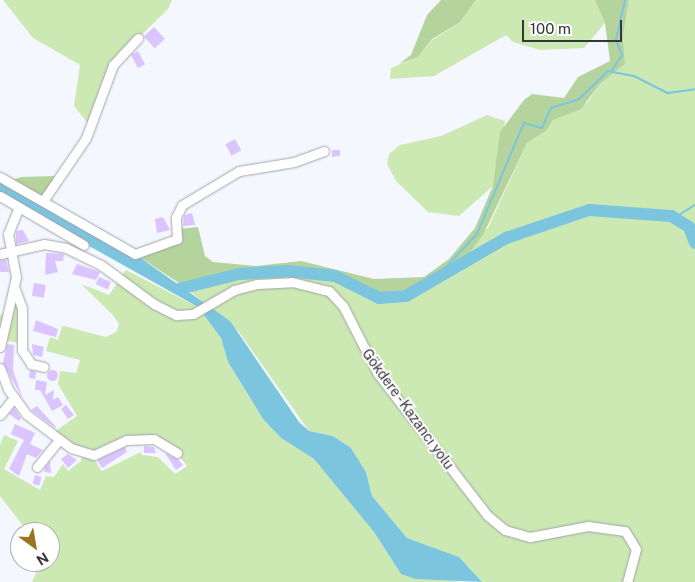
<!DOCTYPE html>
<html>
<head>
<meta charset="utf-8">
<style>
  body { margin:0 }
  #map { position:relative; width:695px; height:582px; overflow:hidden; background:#f4f7fe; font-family:"Public Sans",sans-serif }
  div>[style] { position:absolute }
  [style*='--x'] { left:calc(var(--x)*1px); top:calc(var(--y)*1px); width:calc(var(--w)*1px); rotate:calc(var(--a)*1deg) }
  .green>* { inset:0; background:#cce8b3 }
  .forest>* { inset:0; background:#b5d39c }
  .water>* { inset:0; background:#7cc5de }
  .stream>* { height:2px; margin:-1px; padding:0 1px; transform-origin:1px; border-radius:1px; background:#7cc5de }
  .river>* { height:12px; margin:-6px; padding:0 6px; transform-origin:6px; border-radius:6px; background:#7cc5de }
  .building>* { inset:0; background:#dac5fe; transform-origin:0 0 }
  .round { border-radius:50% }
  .roads { filter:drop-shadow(0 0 1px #a2a4aa) drop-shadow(0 0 1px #a2a4aa) }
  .minor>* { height:9px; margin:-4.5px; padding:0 4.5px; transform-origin:4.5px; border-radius:4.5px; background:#fff }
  span { translate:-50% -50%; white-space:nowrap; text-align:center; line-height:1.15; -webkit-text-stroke:4px #fff; paint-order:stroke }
  .street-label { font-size:14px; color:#353639 }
  .north { position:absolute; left:10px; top:522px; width:50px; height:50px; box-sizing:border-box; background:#fff; border:1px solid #aeafb0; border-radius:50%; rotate:148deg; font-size:14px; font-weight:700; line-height:20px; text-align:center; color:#353639 }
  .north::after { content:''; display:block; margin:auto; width:18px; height:22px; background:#99751f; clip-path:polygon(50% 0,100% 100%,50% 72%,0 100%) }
  .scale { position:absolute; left:522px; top:20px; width:100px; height:22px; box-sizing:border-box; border:2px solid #353639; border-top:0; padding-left:6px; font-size:15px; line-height:18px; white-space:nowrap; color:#353639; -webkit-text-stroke:4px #fff; paint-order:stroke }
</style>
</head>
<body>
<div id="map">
  <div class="green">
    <i style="clip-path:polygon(3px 0,172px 0,168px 9px,118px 58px,91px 127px,74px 106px,80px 65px,33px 38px)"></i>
    <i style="clip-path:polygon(476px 0,595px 0,605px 23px,584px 48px,540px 50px,513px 42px,506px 35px,434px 76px,390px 79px,391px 68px,418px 57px,432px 40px,460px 22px)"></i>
    <i style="clip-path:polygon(629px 0,695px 0,695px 582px,482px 582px,459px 557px,407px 538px,372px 496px,366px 472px,351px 448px,333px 436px,309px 431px,239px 332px,185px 287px,239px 274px,288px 271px,335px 276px,369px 293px,406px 296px,488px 228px,527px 143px,546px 131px,553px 120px,587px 103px,600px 84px,625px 64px,623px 36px)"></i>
    <i style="clip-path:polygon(487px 115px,505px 121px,493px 186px,459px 216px,428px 212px,396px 181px,387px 164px,389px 154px,400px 145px,441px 136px)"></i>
    <i style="clip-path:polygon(evenodd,126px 270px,198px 307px,221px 338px,228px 362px,263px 419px,281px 438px,314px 459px,374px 532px,401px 574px,462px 582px,32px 582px,41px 562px,50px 562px,50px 532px,28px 532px,0 496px,0 445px,4px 435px,18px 441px,4px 469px,40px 490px,46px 476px,54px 477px,63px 464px,68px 471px,81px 461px,83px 453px,50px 435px,77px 416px,58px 384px,60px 371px,76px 373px,80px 360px,46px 351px,50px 337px,58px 340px,62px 326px,48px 322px,106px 337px,116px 332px,119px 324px,113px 315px,81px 284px,109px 295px,126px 270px,144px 438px,177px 453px,187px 466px,175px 474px,158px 457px,142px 455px,141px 452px,102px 471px,94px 459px,94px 455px,144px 438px)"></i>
    <i style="clip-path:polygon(15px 289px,20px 301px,20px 343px,2px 340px,0 347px,0 316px,13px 302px)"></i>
  </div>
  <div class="forest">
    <i style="clip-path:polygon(441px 0,476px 0,460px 22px,432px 39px,418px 57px,399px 64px,411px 55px,427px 15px)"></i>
    <i style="clip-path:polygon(595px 0,629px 0,623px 36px,625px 64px,600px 84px,581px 109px,553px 120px,546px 131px,527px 143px,483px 235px,466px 257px,425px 289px,379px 298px,335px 276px,288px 271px,239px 274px,185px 287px,135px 254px,177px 239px,179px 229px,198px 227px,205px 256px,213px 262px,256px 266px,301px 261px,374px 279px,424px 277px,449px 259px,475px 228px,493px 186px,500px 132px,524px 100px,532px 94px,564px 98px,578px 77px,610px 61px,605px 23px)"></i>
    <i style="clip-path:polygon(55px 176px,43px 201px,10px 181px,21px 177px)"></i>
  </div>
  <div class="water">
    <i style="clip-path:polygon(0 177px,135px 254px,230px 321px,299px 422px,309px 431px,333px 436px,351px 448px,366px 472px,372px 496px,407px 538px,459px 557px,482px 582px,416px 579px,401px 574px,374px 532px,314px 459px,281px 438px,263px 419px,228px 362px,221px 338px,198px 307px,0 196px)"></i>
  </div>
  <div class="stream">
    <i style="--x:612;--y:70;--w:18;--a:-56"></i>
    <i style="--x:622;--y:55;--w:16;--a:-112"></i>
    <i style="--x:616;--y:40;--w:41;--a:-77.3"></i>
    <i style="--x:674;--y:218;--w:25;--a:-32"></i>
    <i style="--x:425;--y:289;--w:76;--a:-46.6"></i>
    <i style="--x:477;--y:234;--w:121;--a:-67.1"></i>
    <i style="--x:524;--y:123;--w:19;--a:16"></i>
    <i style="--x:542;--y:128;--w:22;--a:-66"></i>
    <i style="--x:551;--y:108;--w:28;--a:-17"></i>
    <i style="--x:578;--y:100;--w:42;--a:-44"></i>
    <i style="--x:608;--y:71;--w:26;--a:11"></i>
    <i style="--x:634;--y:76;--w:38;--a:27"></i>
    <i style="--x:668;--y:93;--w:27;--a:-8"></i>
  </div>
  <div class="river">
    <i style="--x:179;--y:289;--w:62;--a:-14"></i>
    <i style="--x:239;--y:274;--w:49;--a:-3.5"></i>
    <i style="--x:288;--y:271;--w:47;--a:6.1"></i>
    <i style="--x:335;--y:276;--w:49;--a:26.6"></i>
    <i style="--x:379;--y:298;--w:27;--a:-4"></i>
    <i style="--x:406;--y:296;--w:116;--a:-30.1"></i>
    <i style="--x:506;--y:238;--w:88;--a:-18.6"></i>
    <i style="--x:589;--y:210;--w:82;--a:4.2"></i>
    <i style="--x:671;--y:216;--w:21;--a:31"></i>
    <i style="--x:689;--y:227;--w:17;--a:69"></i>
  </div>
  <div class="building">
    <i style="left:154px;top:27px;width:16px;height:14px;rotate:47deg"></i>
    <i style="left:138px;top:51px;width:15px;height:8px;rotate:62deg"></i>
    <i style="left:235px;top:139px;width:13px;height:11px;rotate:61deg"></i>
    <i style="clip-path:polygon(332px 150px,340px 150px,340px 156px,332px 157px)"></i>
    <i style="clip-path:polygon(192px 213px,195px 225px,183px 226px,184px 215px)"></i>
    <i style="clip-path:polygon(163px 217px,170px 230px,157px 233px,155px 219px)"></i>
    <i style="clip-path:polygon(23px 230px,29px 241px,16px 244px,16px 231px)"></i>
    <i style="clip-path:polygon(46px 253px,64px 254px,63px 261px,55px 261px,58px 272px,45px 275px)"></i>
    <i style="clip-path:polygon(0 260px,6px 260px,9px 272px,0 272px)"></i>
    <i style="clip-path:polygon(77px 264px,100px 272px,96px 280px,72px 274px)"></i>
    <i style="left:99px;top:277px;width:13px;height:8px;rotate:23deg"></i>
    <i style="left:34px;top:283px;width:12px;height:13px;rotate:9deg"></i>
    <i style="clip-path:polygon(36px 320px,58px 329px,56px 337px,33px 331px)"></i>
    <i style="clip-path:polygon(7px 344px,14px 345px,13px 370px,23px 399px,3px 363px)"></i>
    <i style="clip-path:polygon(32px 344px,44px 347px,42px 357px,33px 355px)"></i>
    <i class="round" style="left:46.5px;top:369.5px;width:11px;height:11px"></i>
    <i style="clip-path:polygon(30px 370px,36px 372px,35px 379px,29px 378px)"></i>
    <i style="clip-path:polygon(36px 380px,47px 382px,45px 395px,54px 390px,53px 400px,58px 397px,63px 405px,52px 411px,40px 390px,35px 390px)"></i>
    <i style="clip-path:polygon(66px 405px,74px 415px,68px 419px,61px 409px)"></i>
    <i style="clip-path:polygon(37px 406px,56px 427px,55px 428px,31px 410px)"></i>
    <i style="clip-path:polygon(14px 408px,21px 418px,19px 421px,9px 414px)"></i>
    <i style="clip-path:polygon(15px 424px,35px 433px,30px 444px,43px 450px,36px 458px,27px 454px,19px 476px,9px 469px,24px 440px,11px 434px)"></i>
    <i style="clip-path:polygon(144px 446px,154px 447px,156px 453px,144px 453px)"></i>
    <i style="clip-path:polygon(125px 447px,127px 452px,102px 468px,97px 460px)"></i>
    <i style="clip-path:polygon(165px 453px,178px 459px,183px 465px,176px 470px)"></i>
    <i style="clip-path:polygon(68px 454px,77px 460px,68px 468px,61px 459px)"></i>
    <i style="clip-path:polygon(50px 461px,51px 473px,44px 472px,45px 467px)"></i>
    <i style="left:35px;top:475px;width:7px;height:9px;rotate:16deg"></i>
  </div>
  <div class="roads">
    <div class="minor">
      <i style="--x:0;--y:177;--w:155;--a:29.7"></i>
      <i style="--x:135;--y:254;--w:45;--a:-19.7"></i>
      <i style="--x:177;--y:239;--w:22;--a:-93"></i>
      <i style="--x:176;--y:217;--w:13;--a:-63"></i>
      <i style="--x:182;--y:205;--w:66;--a:-30.8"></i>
      <i style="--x:239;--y:171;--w:56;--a:-9.3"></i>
      <i style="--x:294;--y:162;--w:32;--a:-20"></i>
      <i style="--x:0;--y:196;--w:97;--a:30.3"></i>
      <i style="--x:43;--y:201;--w:76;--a:-55.7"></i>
      <i style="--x:86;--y:138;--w:78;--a:-69.7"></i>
      <i style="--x:113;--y:65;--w:37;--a:-47"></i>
      <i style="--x:0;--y:254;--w:45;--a:-12.8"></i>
      <i style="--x:44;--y:244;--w:22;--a:10"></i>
      <i style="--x:66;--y:248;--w:39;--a:26"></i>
      <i style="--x:101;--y:265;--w:66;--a:36.3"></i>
      <i style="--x:154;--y:304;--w:25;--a:27"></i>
      <i style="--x:176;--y:315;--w:17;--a:-3"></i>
      <i style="--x:193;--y:314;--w:48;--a:-30.3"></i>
      <i style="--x:234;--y:290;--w:24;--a:-15"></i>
      <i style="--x:257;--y:284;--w:35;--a:-3"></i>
      <i style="--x:292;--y:282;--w:38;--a:14"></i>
      <i style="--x:329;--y:291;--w:21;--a:47"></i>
      <i style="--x:343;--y:306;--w:76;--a:62.8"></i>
      <i style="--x:378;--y:374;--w:178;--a:52.3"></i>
      <i style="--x:487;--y:515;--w:23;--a:40"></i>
      <i style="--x:505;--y:530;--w:26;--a:16"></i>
      <i style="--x:530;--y:537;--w:59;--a:-10.7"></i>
      <i style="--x:588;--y:526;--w:37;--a:8"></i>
      <i style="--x:625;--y:531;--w:21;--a:59"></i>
      <i style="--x:636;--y:549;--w:34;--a:105"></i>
      <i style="--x:15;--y:289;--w:20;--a:70"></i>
      <i style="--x:22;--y:308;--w:42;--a:90"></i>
      <i style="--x:22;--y:350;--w:17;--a:57"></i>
      <i style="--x:31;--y:364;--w:13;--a:13"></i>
      <i style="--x:0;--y:347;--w:72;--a:-77.1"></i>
      <i style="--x:16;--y:277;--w:44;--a:-100.5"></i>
      <i style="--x:8;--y:234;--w:29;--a:-68"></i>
      <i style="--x:0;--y:368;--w:22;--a:69"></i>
      <i style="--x:8;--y:389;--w:31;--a:54"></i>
      <i style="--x:26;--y:414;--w:56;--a:37.1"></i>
      <i style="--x:71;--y:448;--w:24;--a:17"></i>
      <i style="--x:94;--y:455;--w:35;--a:-25"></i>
      <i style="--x:126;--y:440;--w:28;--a:-2"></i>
      <i style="--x:154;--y:439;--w:27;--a:31"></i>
      <i style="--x:0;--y:415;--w:21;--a:-51"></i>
      <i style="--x:37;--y:467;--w:33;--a:-51"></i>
    </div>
  </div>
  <div class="street-label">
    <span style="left:408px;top:409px;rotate:54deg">Gökdere - Kazancı yolu</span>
  </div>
  <div class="north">N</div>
  <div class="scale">100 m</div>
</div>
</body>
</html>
